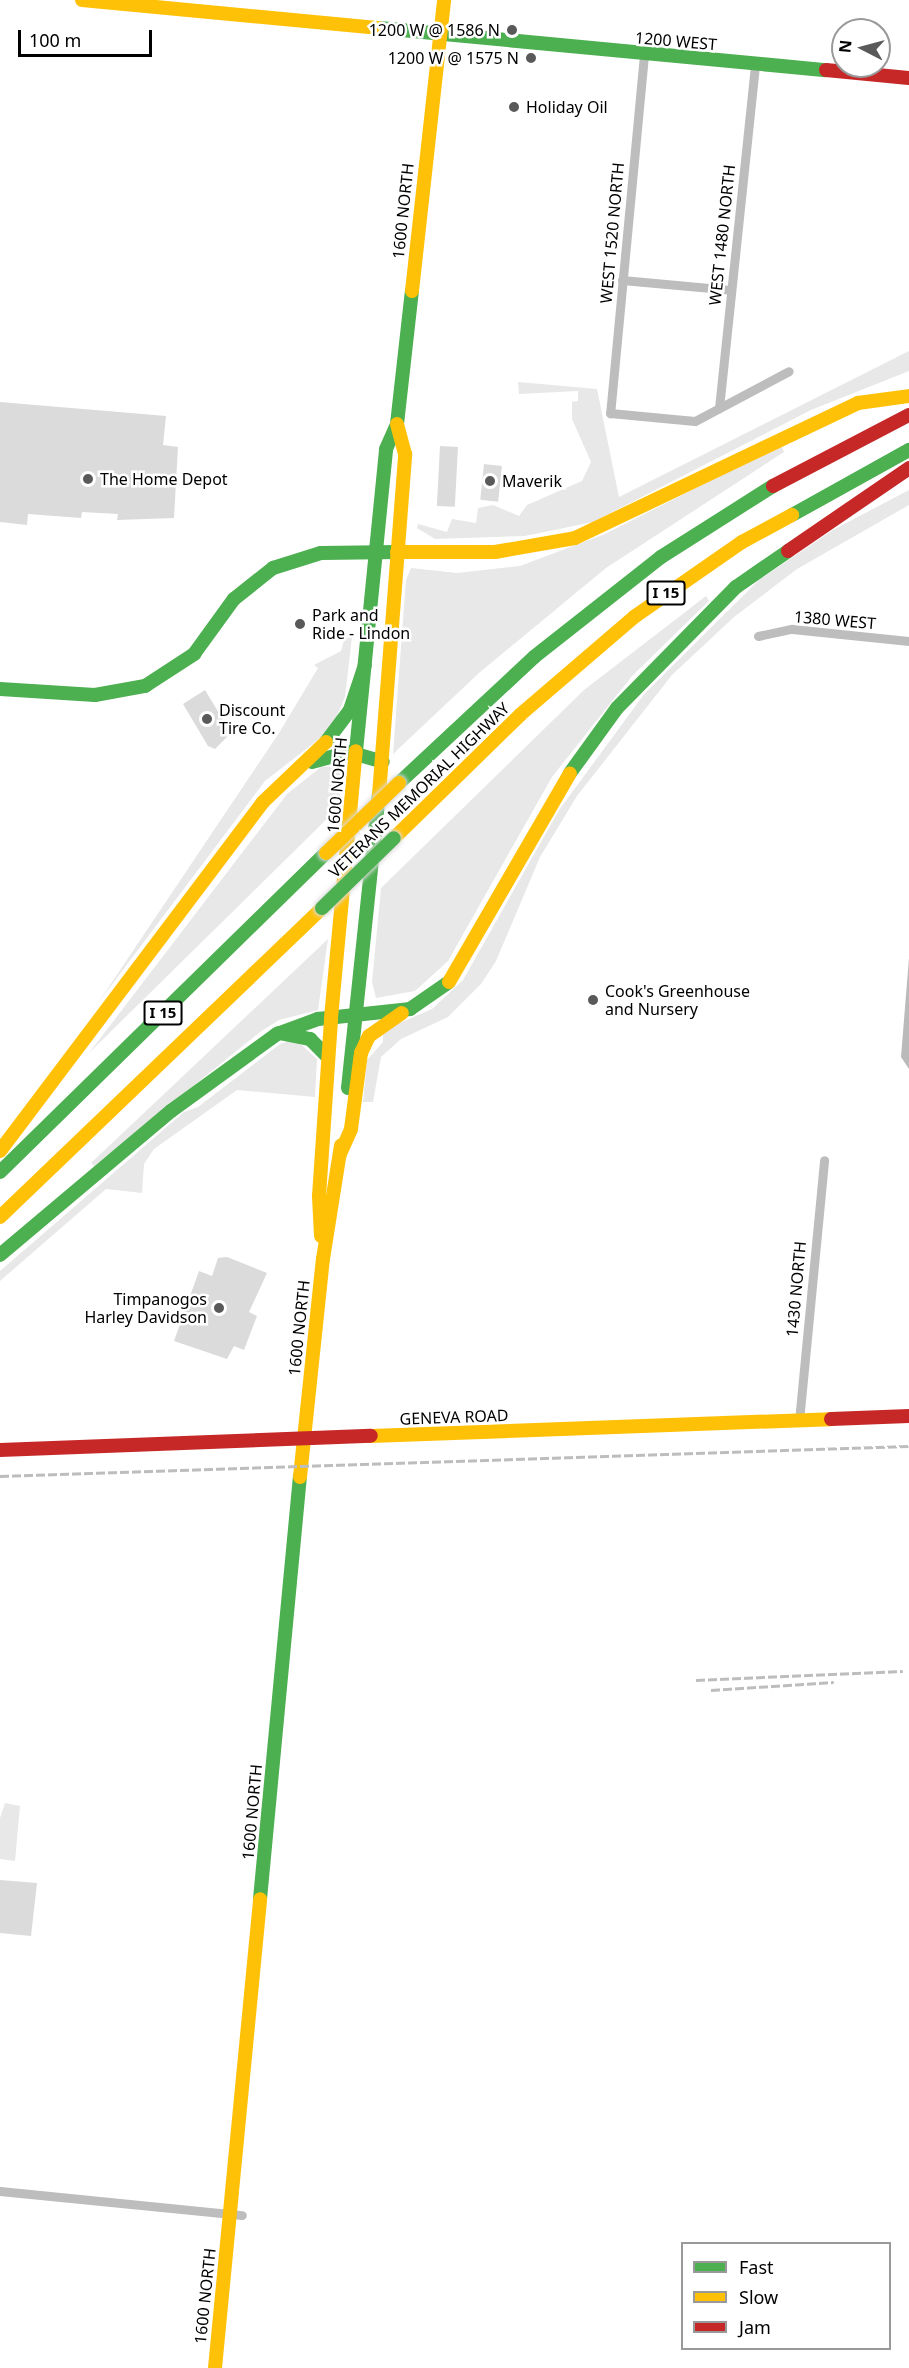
<!DOCTYPE html>
<html>
<head>
<meta charset="utf-8">
<style>
  body { margin:0 }
  #map { position:relative; width:909px; height:2368px; overflow:hidden; background:#fff; font-family:"Noto Sans",sans-serif }
  div>[style] { position:absolute }
  [style*='--x'] { left:calc(var(--x)*1px); top:calc(var(--y)*1px); width:calc(var(--w)*1px); rotate:calc(var(--a)*1deg) }
  .green>* { inset:0; background:#e8e8e8 }
  .water>* { inset:0; background:#bababa }
  .building>* { inset:0; background:#dbdbdb; transform-origin:0 0 }
  .street>* { height:9px; margin:-4.5px; padding:0 4.5px; transform-origin:4.5px; border-radius:4.5px; background:#bdbdbd }
  .fast>* { height:14px; margin:-7px; padding:0 7px; transform-origin:7px; border-radius:7px; background:#4caf50 }
  .slow>* { height:14px; margin:-7px; padding:0 7px; transform-origin:7px; border-radius:7px; background:#ffc107 }
  .jam>* { height:14px; margin:-7px; padding:0 7px; transform-origin:7px; border-radius:7px; background:#c62828 }
  .rail>* { height:3px; margin-top:-1.5px; transform-origin:0; background:repeating-linear-gradient(90deg,#bdbdbd 0 9px,transparent 0 12px) }
  .bridges { filter:drop-shadow(0 0 2px #dbdbdb) drop-shadow(0 0 2px #dbdbdb) }
  .fast-bridge>* { height:14px; margin:-7px; padding:0 7px; transform-origin:7px; border-radius:7px; background:#4caf50 }
  .slow-bridge>* { height:14px; margin:-7px; padding:0 7px; transform-origin:7px; border-radius:7px; background:#ffc107 }
  .dots>* { width:16px; height:16px; translate:-50% -50%; box-sizing:border-box; border:3px solid #fff; border-radius:50% }
  span { translate:-50% -50%; white-space:nowrap; text-align:center; line-height:1.15; -webkit-text-stroke:5px #fff; paint-order:stroke }
  .shield-label span { padding:2px 4px; background:#fff; border:2px solid; border-radius:4px; -webkit-text-stroke-width:0 }
  .shield-label { font-size:15px; color:#000; font-weight:700 }
  .poi-label { font-size:16px; color:#000 }
  .right { translate:-100% -50%; text-align:right }
  .left { translate:0 -50%; text-align:left }
  .street-label { font-size:16px; color:#000 }
  .legend { position:absolute; left:681px; top:2242px; width:210px; height:108px; box-sizing:border-box; background:#fff; border:2px solid #999; margin:0; padding:8px 10px; list-style:none; font-size:18px; color:#000 }
  .legend li { display:flex; align-items:center; gap:12px; height:30px }
  .legend b { width:30px; border:2px solid #999 }
  .north { position:absolute; left:831px; top:18px; width:60px; height:60px; box-sizing:border-box; background:#fff; border:2px solid #999; border-radius:50%; rotate:276deg; font-size:16px; font-weight:700; line-height:24px; text-align:center; color:#000 }
  .north::after { content:''; display:block; margin:auto; width:21px; height:27px; background:#595959; clip-path:polygon(50% 0,100% 100%,50% 72%,0 100%) }
  .scale { position:absolute; left:18px; top:30px; width:134px; height:27px; box-sizing:border-box; border:3px solid #000; border-top:0; padding-left:8px; font-size:18px; line-height:21px; white-space:nowrap; color:#000; -webkit-text-stroke:4px #fff; paint-order:stroke }
</style>
</head>
<body>
<div id="map">
  <div class="green">
    <i style="clip-path:polygon(909px 351px,909px 371px,811px 410px,593px 522px,525px 536px,435px 539px,417px 528px,418px 524px,447px 532px,452px 519px,476px 523px,478px 508px,493px 505px,519px 516px,527px 505px,582px 481px,591px 462px,572px 419px,572px 402px,578px 401px,578px 391px,519px 394px,518px 382px,597px 389px,619px 497px)"></i>
    <i style="clip-path:polygon(781px 445px,784px 452px,606px 568px,479px 673px,393px 754px,406px 580px,411px 568px,457px 573px,520px 566px,605px 534px)"></i>
    <i style="clip-path:polygon(909px 490px,909px 505px,797px 569px,734px 617px,672px 675px,577px 796px,540px 857px,496px 961px,481px 984px,448px 1017px,401px 1039px,381px 1057px,373px 1102px,363px 1102px,367px 1060px,383px 1042px,383px 1030px,432px 1009px,463px 980px,559px 810px,645px 693px,759px 580px,833px 530px)"></i>
    <i style="clip-path:polygon(706px 596px,709px 601px,632px 676px,552px 777px,448px 961px,415px 991px,376px 998px,372px 982px,381px 888px,584px 690px)"></i>
    <i style="clip-path:polygon(345px 637px,352px 637px,345px 697px,335px 720px,319px 739px,265px 781px,98px 1003px,279px 733px,318px 668px,314px 665px,341px 651px)"></i>
    <i style="clip-path:polygon(336px 766px,341px 770px,340px 806px,89px 1053px,287px 794px,321px 767px)"></i>
    <i style="clip-path:polygon(328px 939px,318px 1010px,279px 1020px,260px 1032px,94px 1166px,91px 1163px)"></i>
    <i style="clip-path:polygon(295px 1039px,317px 1059px,315px 1097px,237px 1090px,154px 1149px,144px 1164px,142px 1193px,106px 1189px,0 1281px,0 1271px,184px 1112px,198px 1107px,280px 1044px)"></i>
    <i style="clip-path:polygon(5px 1803px,20px 1806px,15px 1861px,0 1859px,0 1818px)"></i>
  </div>
  <div class="water">
    <i style="clip-path:polygon(909px 958px,909px 1069px,901px 1057px)"></i>
  </div>
  <div class="building">
    <i style="clip-path:polygon(0 402px,166px 416px,163px 445px,178px 447px,174px 518px,117px 520px,118px 514px,82px 512px,81px 518px,28px 514px,27px 525px,0 522px)"></i>
    <i style="left:440px;top:446px;width:18px;height:60px;rotate:3deg"></i>
    <i style="left:484px;top:464px;width:18px;height:36px;rotate:6deg"></i>
    <i style="clip-path:polygon(205px 690px,231px 733px,215px 749px,208px 746px,183px 704px)"></i>
    <i style="clip-path:polygon(227px 1257px,267px 1273px,249px 1312px,257px 1316px,244px 1350px,234px 1346px,227px 1359px,174px 1341px,199px 1271px,212px 1276px,218px 1258px)"></i>
    <i style="clip-path:polygon(0 1880px,37px 1883px,31px 1936px,0 1933px)"></i>
  </div>
  <div class="street">
    <i style="--x:644;--y:55;--w:360;--a:95.4"></i>
    <i style="--x:610;--y:413;--w:85;--a:5.4"></i>
    <i style="--x:695;--y:421;--w:106;--a:-28"></i>
    <i style="--x:622;--y:280;--w:109;--a:5.2"></i>
    <i style="--x:719;--y:408;--w:345;--a:-84"></i>
    <i style="--x:758;--y:636;--w:35;--a:-12"></i>
    <i style="--x:792;--y:629;--w:118;--a:5.9"></i>
    <i style="--x:799;--y:1421;--w:262;--a:-84.5"></i>
    <i style="--x:0;--y:2191;--w:243;--a:5.7"></i>
  </div>
  <div class="fast">
    <i style="--x:380;--y:28;--w:448;--a:5.4"></i>
    <i style="--x:792;--y:515;--w:134;--a:-29.1"></i>
    <i style="--x:0;--y:689;--w:95;--a:3.6"></i>
    <i style="--x:95;--y:695;--w:51;--a:-10.2"></i>
    <i style="--x:145;--y:686;--w:59;--a:-33.1"></i>
    <i style="--x:194;--y:654;--w:68;--a:-54"></i>
    <i style="--x:234;--y:599;--w:50;--a:-38.5"></i>
    <i style="--x:273;--y:568;--w:50;--a:-17.4"></i>
    <i style="--x:321;--y:553;--w:76;--a:-0.8"></i>
    <i style="--x:326;--y:742;--w:40;--a:-53"></i>
    <i style="--x:350;--y:710;--w:47;--a:-71.6"></i>
    <i style="--x:356;--y:751;--w:303;--a:-84.3"></i>
    <i style="--x:386;--y:449;--w:27;--a:-66"></i>
    <i style="--x:397;--y:424;--w:134;--a:-83.6"></i>
    <i style="--x:312;--y:762;--w:38;--a:-15"></i>
    <i style="--x:349;--y:752;--w:35;--a:16"></i>
    <i style="--x:570;--y:773;--w:80;--a:-54.1"></i>
    <i style="--x:617;--y:708;--w:170;--a:-45.5"></i>
    <i style="--x:736;--y:587;--w:63;--a:-34.7"></i>
    <i style="--x:399;--y:783;--w:185;--a:-43"></i>
    <i style="--x:534;--y:657;--w:162;--a:-38.2"></i>
    <i style="--x:661;--y:557;--w:133;--a:-32.4"></i>
    <i style="--x:279;--y:1033;--w:32;--a:11"></i>
    <i style="--x:310;--y:1039;--w:25;--a:45"></i>
    <i style="--x:348;--y:1088;--w:295;--a:-84"></i>
    <i style="--x:0;--y:1172;--w:456;--a:-44.4"></i>
    <i style="--x:0;--y:1255;--w:224;--a:-40.1"></i>
    <i style="--x:171;--y:1111;--w:131;--a:-36"></i>
    <i style="--x:277;--y:1034;--w:44;--a:-20.1"></i>
    <i style="--x:318;--y:1019;--w:93;--a:-6.2"></i>
    <i style="--x:410;--y:1009;--w:47;--a:-34.7"></i>
    <i style="--x:260;--y:1899;--w:424;--a:-84.6"></i>
  </div>
  <div class="slow">
    <i style="--x:82;--y:0;--w:299;--a:5.4"></i>
    <i style="--x:412;--y:291;--w:293;--a:-83.7"></i>
    <i style="--x:397;--y:552;--w:98;--a:0"></i>
    <i style="--x:495;--y:552;--w:81;--a:-9.9"></i>
    <i style="--x:575;--y:538;--w:314;--a:-25.5"></i>
    <i style="--x:858;--y:403;--w:51;--a:-7.8"></i>
    <i style="--x:379;--y:795;--w:342;--a:-85.6"></i>
    <i style="--x:405;--y:454;--w:31;--a:-105"></i>
    <i style="--x:394;--y:838;--w:177;--a:-44.3"></i>
    <i style="--x:521;--y:714;--w:149;--a:-40.6"></i>
    <i style="--x:634;--y:617;--w:131;--a:-34.8"></i>
    <i style="--x:742;--y:542;--w:57;--a:-28.4"></i>
    <i style="--x:449;--y:982;--w:241;--a:-59.9"></i>
    <i style="--x:0;--y:1151;--w:437;--a:-53"></i>
    <i style="--x:263;--y:802;--w:87;--a:-43.6"></i>
    <i style="--x:340;--y:1154;--w:27;--a:-66"></i>
    <i style="--x:351;--y:1129;--w:77;--a:-82.5"></i>
    <i style="--x:361;--y:1053;--w:19;--a:-65"></i>
    <i style="--x:369;--y:1036;--w:40;--a:-34.9"></i>
    <i style="--x:0;--y:1217;--w:446;--a:-43.8"></i>
    <i style="--x:321;--y:1236;--w:40;--a:-92.9"></i>
    <i style="--x:319;--y:1196;--w:178;--a:-86.1"></i>
    <i style="--x:331;--y:1018;--w:268;--a:-84.7"></i>
    <i style="--x:371;--y:1436;--w:460;--a:-2.1"></i>
    <i style="--x:300;--y:1477;--w:219;--a:-84"></i>
    <i style="--x:323;--y:1259;--w:115;--a:-81"></i>
    <i style="--x:215;--y:2368;--w:471;--a:-84.5"></i>
  </div>
  <div class="jam">
    <i style="--x:826;--y:70;--w:83;--a:5.5"></i>
    <i style="--x:773;--y:486;--w:153;--a:-27.6"></i>
    <i style="--x:788;--y:551;--w:147;--a:-34.4"></i>
    <i style="--x:831;--y:1419;--w:78;--a:-2.2"></i>
    <i style="--x:0;--y:1450;--w:371;--a:-2.2"></i>
  </div>
  <div class="rail">
    <i style="--x:0;--y:1476;--w:909;--a:-1.89"></i>
    <i style="--x:696;--y:1680;--w:207;--a:-2.5"></i>
    <i style="--x:711;--y:1690;--w:123;--a:-3.7"></i>
  </div>
  <div class="bridges">
    <div class="fast-bridge">
      <i style="--x:322;--y:908;--w:100;--a:-44.2"></i>
    </div>
    <div class="slow-bridge">
      <i style="--x:326;--y:853;--w:101;--a:-43.8"></i>
    </div>
  </div>
  <div class="dots">
    <i style="left:512px;top:30px;background:#595959"></i>
    <i style="left:531px;top:58px;background:#595959"></i>
    <i style="left:514px;top:107px;background:#595959"></i>
    <i style="left:88px;top:479px;background:#595959"></i>
    <i style="left:490px;top:481px;background:#595959"></i>
    <i style="left:300px;top:624px;background:#595959"></i>
    <i style="left:207px;top:719px;background:#595959"></i>
    <i style="left:593px;top:1000px;background:#595959"></i>
    <i style="left:219px;top:1308px;background:#595959"></i>
  </div>
  <div class="shield-label">
    <span style="left:666px;top:593px">I 15</span>
    <span style="left:163px;top:1013px">I 15</span>
  </div>
  <div class="poi-label">
    <span class="right" style="left:500px;top:30px">1200 W @ 1586 N</span>
    <span class="right" style="left:519px;top:58px">1200 W @ 1575 N</span>
    <span class="left" style="left:526px;top:107px">Holiday Oil</span>
    <span class="left" style="left:100px;top:479px">The Home Depot</span>
    <span class="left" style="left:502px;top:481px">Maverik</span>
    <span class="left" style="left:312px;top:624px">Park and<br>Ride - Lindon</span>
    <span class="left" style="left:219px;top:719px">Discount<br>Tire Co.</span>
    <span class="left" style="left:605px;top:1000px">Cook's Greenhouse<br>and Nursery</span>
    <span class="right" style="left:207px;top:1308px">Timpanogos<br>Harley Davidson</span>
  </div>
  <div class="street-label">
    <span style="left:676px;top:41px;rotate:5deg">1200 WEST</span>
    <span style="left:403px;top:211px;rotate:-84deg">1600 NORTH</span>
    <span style="left:612px;top:233px;rotate:-85deg">WEST 1520 NORTH</span>
    <span style="left:722px;top:235px;rotate:-84deg">WEST 1480 NORTH</span>
    <span style="left:835px;top:620px;rotate:5deg">1380 WEST</span>
    <span style="left:337px;top:785px;rotate:-85deg">1600 NORTH</span>
    <span style="left:419px;top:790px;rotate:-44deg">VETERANS MEMORIAL HIGHWAY</span>
    <span style="left:796px;top:1289px;rotate:-85deg">1430 NORTH</span>
    <span style="left:299px;top:1328px;rotate:-84deg">1600 NORTH</span>
    <span style="left:454px;top:1417px;rotate:-2deg">GENEVA ROAD</span>
    <span style="left:252px;top:1812px;rotate:-85deg">1600 NORTH</span>
    <span style="left:205px;top:2296px;rotate:-84deg">1600 NORTH</span>
  </div>
  <ul class="legend">
  <li><b style="height:8px;background:#4caf50"></b>Fast</li>
  <li><b style="height:8px;background:#ffc107"></b>Slow</li>
  <li><b style="height:8px;background:#c62828"></b>Jam</li>
  </ul>
  <div class="north">N</div>
  <div class="scale">100 m</div>
</div>
</body>
</html>
